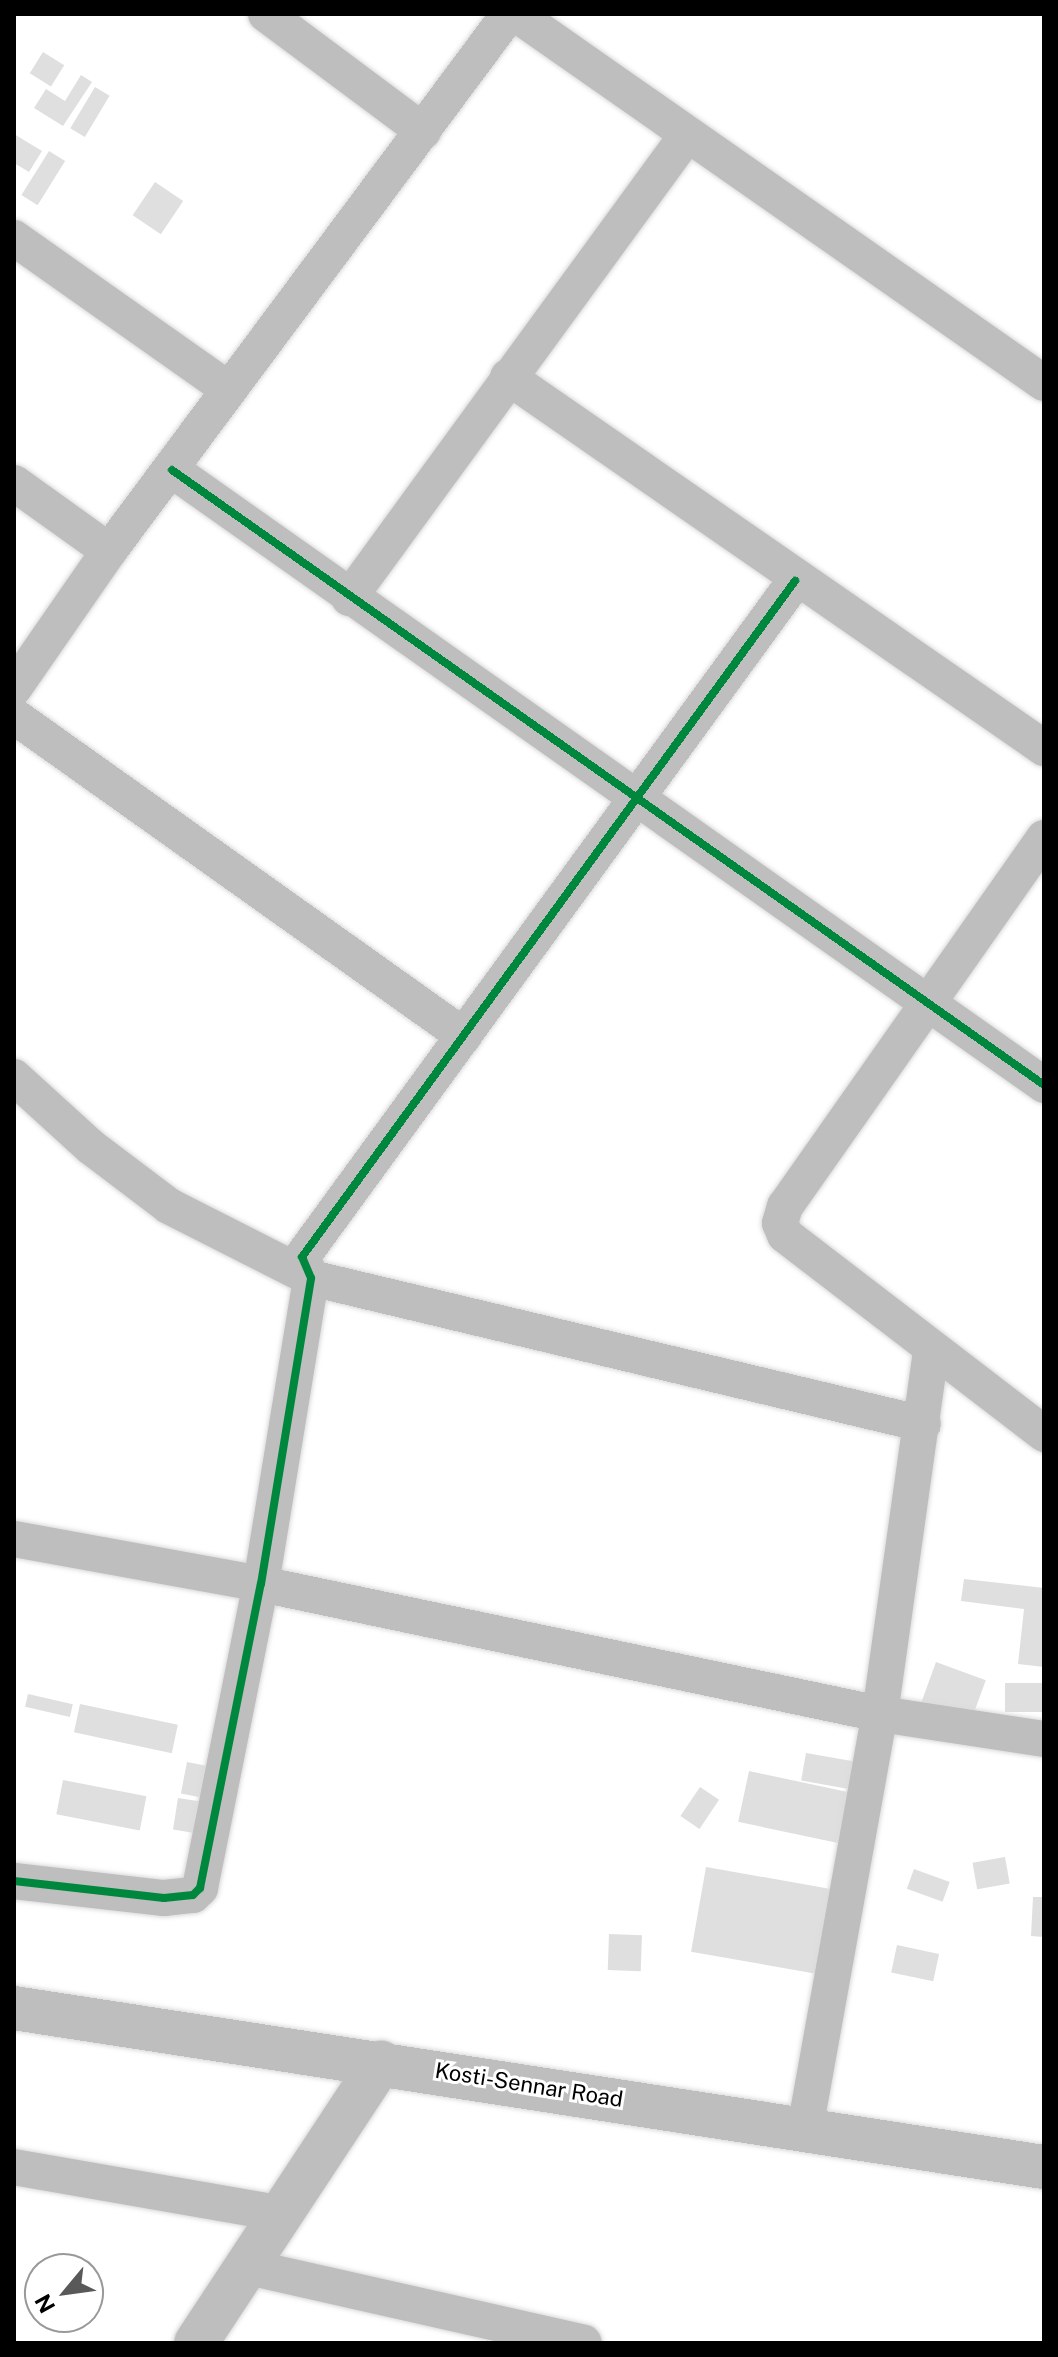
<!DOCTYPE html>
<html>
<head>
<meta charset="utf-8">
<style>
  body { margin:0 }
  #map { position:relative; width:1058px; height:2357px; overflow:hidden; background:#fff; font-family:"Public Sans",sans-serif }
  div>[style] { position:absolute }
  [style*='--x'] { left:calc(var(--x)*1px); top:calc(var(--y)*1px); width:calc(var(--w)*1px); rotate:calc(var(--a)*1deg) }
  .building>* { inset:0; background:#dfdfdf; transform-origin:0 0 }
  .roads { filter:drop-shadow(0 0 2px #dbdbdb) drop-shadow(0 0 2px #dbdbdb) }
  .minor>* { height:36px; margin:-18px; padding:0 18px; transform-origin:18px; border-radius:18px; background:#bebebe }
  .tertiary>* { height:44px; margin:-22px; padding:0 22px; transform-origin:22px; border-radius:22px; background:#bebebe }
  .trunk>* { height:44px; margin:-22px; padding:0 22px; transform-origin:22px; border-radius:22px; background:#bebebe }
  .cycleway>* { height:8px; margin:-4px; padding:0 4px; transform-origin:4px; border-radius:4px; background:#00873e }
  span { translate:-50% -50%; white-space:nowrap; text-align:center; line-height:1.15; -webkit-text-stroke:6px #fff; paint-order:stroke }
  .street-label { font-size:22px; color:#000 }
  .frame { position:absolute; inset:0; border:16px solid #000; pointer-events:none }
  .north { position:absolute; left:24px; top:2253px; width:80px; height:80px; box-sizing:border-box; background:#fff; border:2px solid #999; border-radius:50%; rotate:241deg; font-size:22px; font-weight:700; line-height:32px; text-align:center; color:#000 }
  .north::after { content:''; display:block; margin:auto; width:28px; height:36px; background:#595959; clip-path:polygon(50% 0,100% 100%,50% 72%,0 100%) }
</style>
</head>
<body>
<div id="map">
  <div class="building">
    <i style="left:43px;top:52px;width:25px;height:25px;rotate:32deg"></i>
    <i style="clip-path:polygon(81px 75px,92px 82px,63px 126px,34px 108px,46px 89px,65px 101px)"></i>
    <i style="left:95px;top:87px;width:17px;height:48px;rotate:31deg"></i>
    <i style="clip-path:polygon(14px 134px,42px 151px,29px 172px,14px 163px)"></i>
    <i style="left:49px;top:151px;width:19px;height:52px;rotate:32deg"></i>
    <i style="left:155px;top:182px;width:34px;height:40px;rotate:34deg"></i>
    <i style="clip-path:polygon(964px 1579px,1044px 1588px,1044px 1667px,1018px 1664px,1024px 1609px,961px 1601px)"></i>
    <i style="left:936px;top:1662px;width:53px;height:47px;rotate:20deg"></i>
    <i style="left:1005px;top:1683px;width:39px;height:29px"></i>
    <i style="left:28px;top:1694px;width:46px;height:13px;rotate:13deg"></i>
    <i style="left:80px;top:1704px;width:100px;height:29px;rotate:12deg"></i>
    <i style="left:806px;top:1753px;width:64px;height:28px;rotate:10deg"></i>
    <i style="left:187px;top:1762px;width:25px;height:32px;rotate:11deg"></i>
    <i style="left:749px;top:1771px;width:119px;height:52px;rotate:12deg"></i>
    <i style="left:63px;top:1780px;width:85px;height:35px;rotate:11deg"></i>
    <i style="left:700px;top:1787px;width:23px;height:35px;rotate:34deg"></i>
    <i style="left:178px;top:1798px;width:26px;height:32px;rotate:9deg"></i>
    <i style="left:1005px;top:1857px;width:27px;height:33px;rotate:80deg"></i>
    <i style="left:706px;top:1867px;width:141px;height:86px;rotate:10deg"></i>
    <i style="left:914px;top:1869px;width:38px;height:21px;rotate:20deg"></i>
    <i style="clip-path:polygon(1033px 1897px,1044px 1897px,1044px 1937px,1031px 1936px)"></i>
    <i style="left:609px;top:1934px;width:33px;height:36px;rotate:2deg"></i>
    <i style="left:897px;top:1945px;width:43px;height:28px;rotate:12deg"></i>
  </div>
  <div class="roads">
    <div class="minor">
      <i style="--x:266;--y:14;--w:196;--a:36.7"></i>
      <i style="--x:516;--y:14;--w:644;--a:34.95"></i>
      <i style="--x:14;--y:238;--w:262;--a:35.2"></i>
      <i style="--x:508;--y:377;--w:652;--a:34.69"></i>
      <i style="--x:172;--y:470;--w:1067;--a:35.19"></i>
      <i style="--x:14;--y:483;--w:117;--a:35.6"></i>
      <i style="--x:349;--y:598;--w:573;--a:-53.87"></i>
      <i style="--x:14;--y:688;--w:167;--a:-55.3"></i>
      <i style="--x:109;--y:551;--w:670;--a:-53.32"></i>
      <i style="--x:14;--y:716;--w:552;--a:35.42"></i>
      <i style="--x:1044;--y:838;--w:450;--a:125.1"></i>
      <i style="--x:785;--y:1206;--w:18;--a:106"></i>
      <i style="--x:780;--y:1223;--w:13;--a:67"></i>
      <i style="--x:785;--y:1235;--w:327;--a:37.5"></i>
      <i style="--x:14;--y:1077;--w:104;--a:42.3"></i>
      <i style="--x:91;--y:1147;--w:98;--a:37.1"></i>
      <i style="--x:169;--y:1206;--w:159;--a:26.9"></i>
      <i style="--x:311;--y:1278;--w:629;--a:13.42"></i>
      <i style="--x:14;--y:1539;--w:251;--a:10.3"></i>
      <i style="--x:261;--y:1584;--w:633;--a:11.86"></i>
      <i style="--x:880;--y:1714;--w:166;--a:8.7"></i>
      <i style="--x:14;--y:1881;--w:151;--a:6.5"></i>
      <i style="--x:164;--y:1898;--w:29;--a:-6"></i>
      <i style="--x:193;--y:1895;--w:10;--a:-45"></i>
      <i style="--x:200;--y:1888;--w:310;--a:-78.7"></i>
      <i style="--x:261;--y:1584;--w:310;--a:-80.7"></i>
      <i style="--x:311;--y:1278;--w:23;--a:-113"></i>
      <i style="--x:302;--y:1257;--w:837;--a:-53.9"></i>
      <i style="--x:805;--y:2129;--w:422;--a:-79.8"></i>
      <i style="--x:880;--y:1714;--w:367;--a:-82"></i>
      <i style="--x:14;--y:2167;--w:273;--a:9.9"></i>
      <i style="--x:248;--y:2267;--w:344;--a:12.7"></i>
    </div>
    <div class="tertiary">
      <i style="--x:196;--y:2343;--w:336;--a:-56.6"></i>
    </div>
    <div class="trunk">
      <i style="--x:14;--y:2008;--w:1042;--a:8.78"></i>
    </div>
  </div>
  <div class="cycleway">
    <i style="--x:172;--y:470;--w:1067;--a:35.19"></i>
    <i style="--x:14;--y:1881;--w:151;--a:6.5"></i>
    <i style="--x:164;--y:1898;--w:29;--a:-6"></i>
    <i style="--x:193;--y:1895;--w:10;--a:-45"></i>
    <i style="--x:200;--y:1888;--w:310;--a:-78.7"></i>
    <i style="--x:261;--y:1584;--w:310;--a:-80.7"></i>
    <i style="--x:311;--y:1278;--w:23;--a:-113"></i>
    <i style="--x:302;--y:1257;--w:837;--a:-53.9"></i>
  </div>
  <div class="street-label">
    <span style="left:529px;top:2085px;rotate:9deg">Kosti-Sennar Road</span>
  </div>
  <div class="frame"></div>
  <div class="north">N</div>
</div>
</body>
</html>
